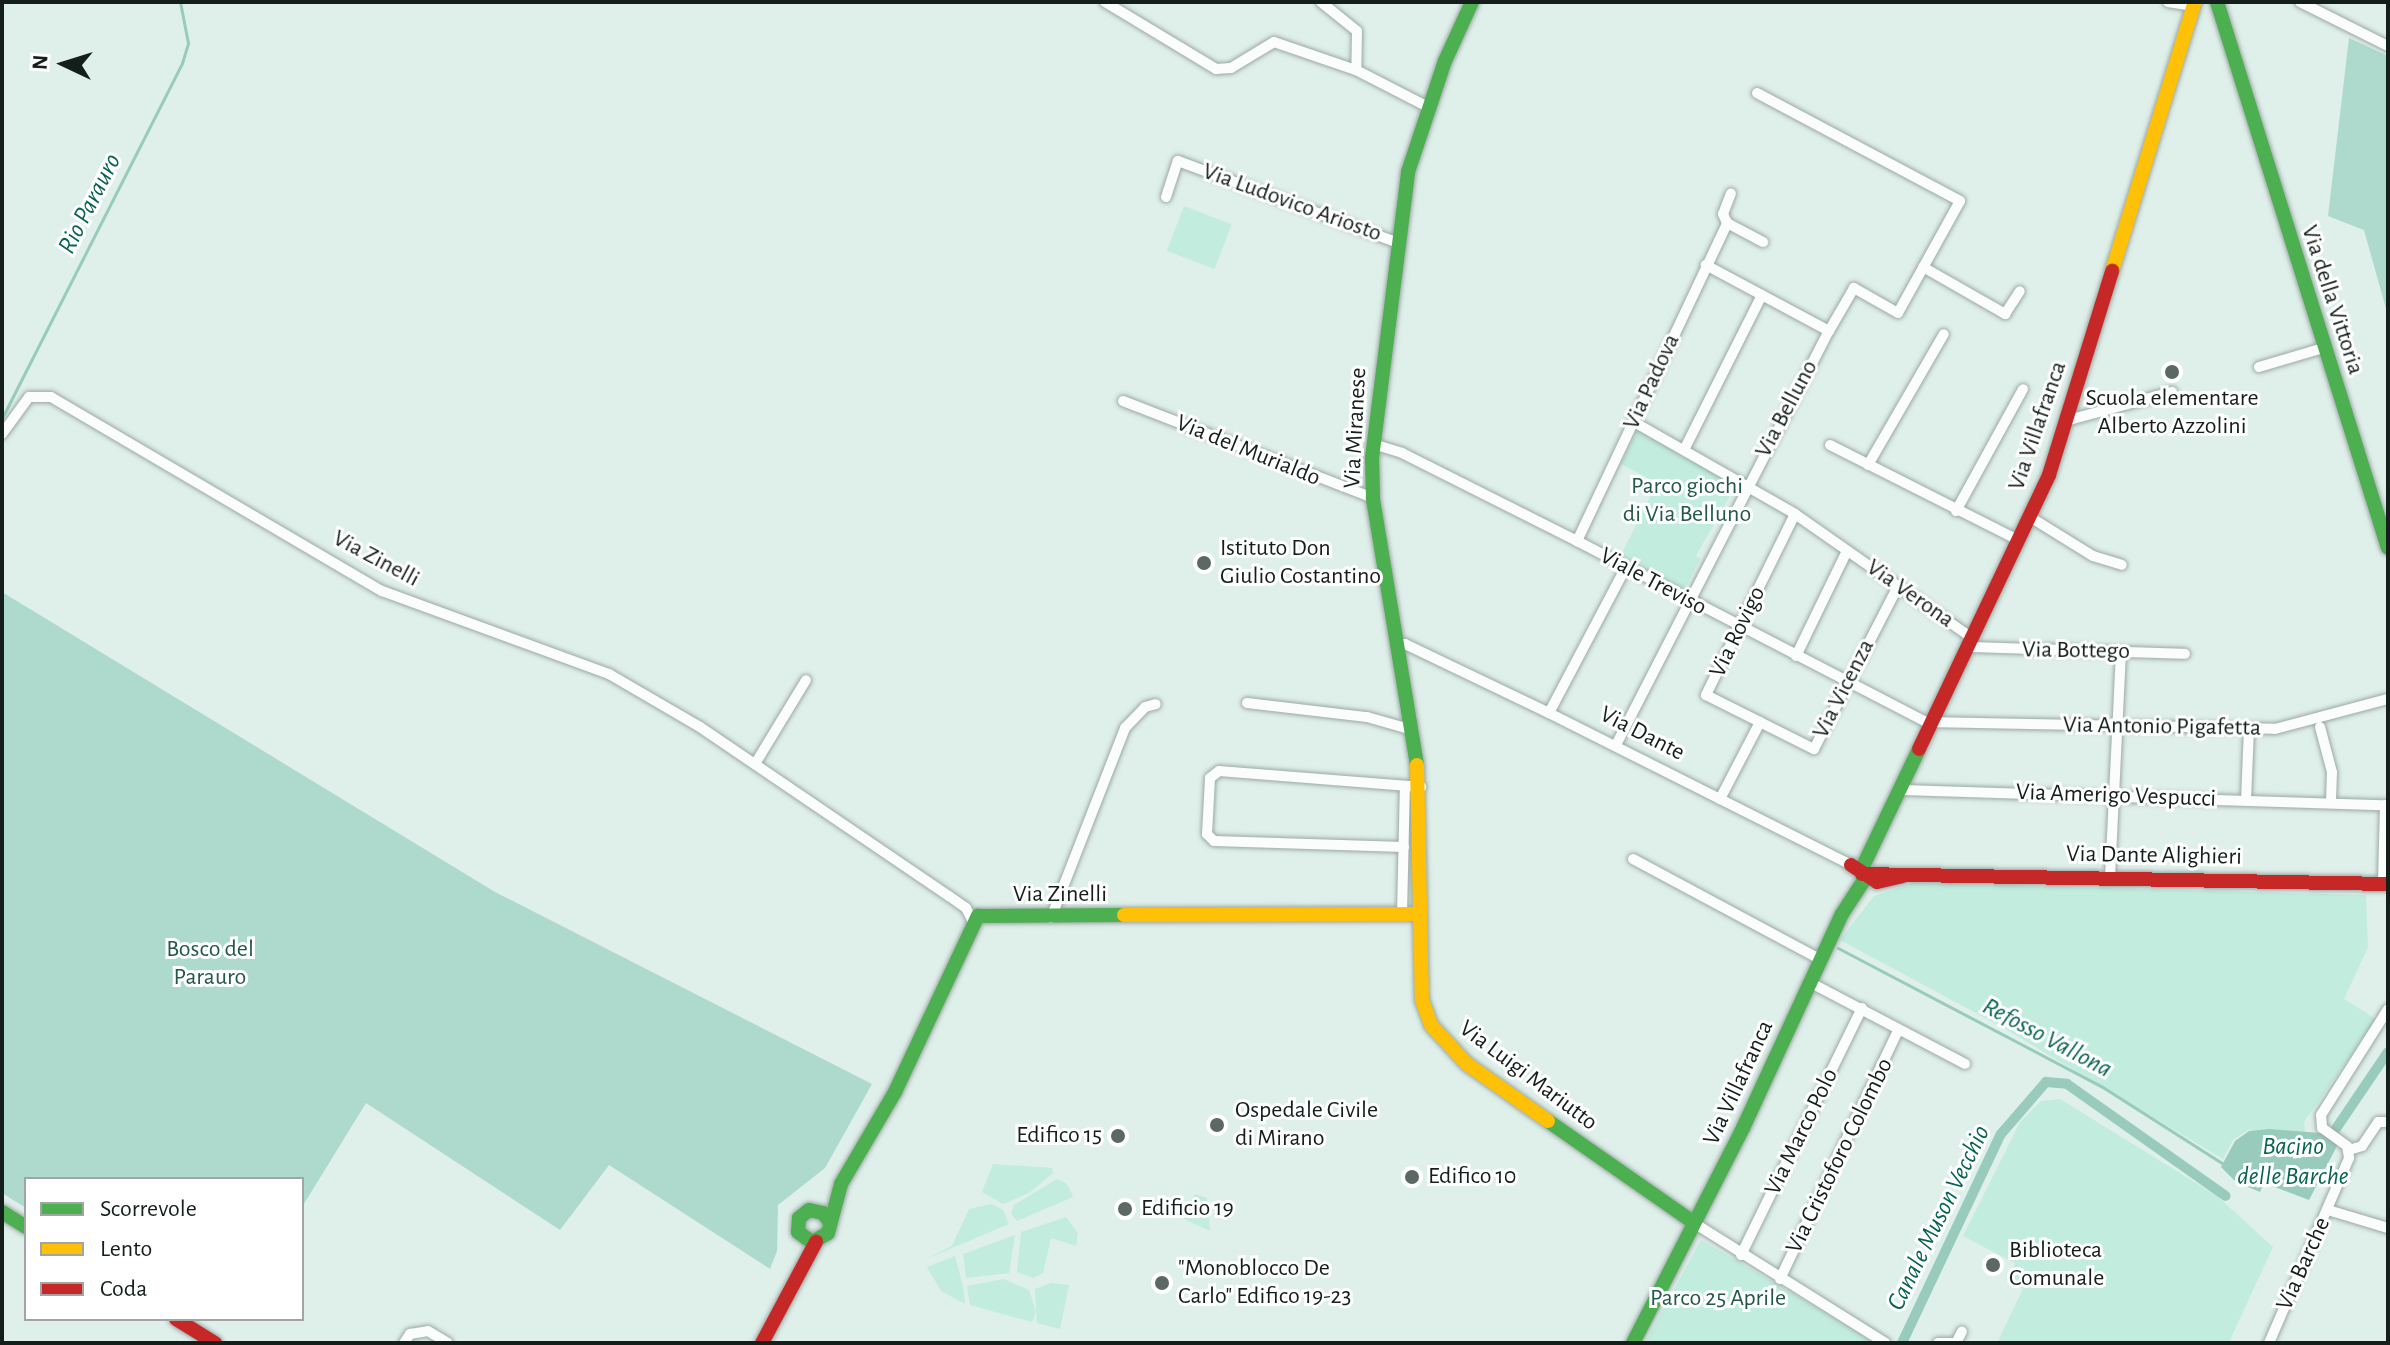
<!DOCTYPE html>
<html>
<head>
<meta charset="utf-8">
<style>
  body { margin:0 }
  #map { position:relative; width:2390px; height:1345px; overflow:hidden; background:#dfefea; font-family:"Alegreya Sans",sans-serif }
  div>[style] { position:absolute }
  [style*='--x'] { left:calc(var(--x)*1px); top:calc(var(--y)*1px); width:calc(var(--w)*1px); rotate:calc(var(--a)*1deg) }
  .green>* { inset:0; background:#c1ecde; transform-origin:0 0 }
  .forest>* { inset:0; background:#addacc }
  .water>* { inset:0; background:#98cbbc }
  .stream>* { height:3px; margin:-1.5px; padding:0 1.5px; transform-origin:1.5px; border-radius:1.5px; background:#98cbbc }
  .canal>* { height:10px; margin:-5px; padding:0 5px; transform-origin:5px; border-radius:5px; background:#98cbbc }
  .roads { filter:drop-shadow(0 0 2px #9ca9a5) drop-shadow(0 0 2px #9ca9a5) }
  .street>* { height:10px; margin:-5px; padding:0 5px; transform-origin:5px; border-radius:5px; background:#fafdfc }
  .fast>* { height:14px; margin:-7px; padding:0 7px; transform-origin:7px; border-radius:7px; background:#4caf50 }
  .slow>* { height:14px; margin:-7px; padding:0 7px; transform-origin:7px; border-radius:7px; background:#ffc107 }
  .jam>* { height:14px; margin:-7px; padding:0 7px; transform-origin:7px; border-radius:7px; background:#c62828 }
  .dots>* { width:22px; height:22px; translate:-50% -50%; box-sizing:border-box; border:4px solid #fff; border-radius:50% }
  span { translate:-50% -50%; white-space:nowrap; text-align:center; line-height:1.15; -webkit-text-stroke:6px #fff; paint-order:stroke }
  .street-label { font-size:24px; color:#141f1b }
  .poi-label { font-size:24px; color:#141f1b }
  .left { translate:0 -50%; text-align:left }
  .right { translate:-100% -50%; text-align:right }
  .park-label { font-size:24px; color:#22594b }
  .water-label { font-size:26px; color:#076452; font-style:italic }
  .frame { position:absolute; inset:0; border:4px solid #141f1b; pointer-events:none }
  .legend { position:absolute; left:24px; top:1177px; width:280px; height:144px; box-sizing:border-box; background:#fff; border:2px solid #a1a5a4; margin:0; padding:10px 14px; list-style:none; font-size:24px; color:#141f1b }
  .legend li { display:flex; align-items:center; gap:16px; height:40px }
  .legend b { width:40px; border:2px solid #a1a5a4 }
  .north { position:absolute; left:24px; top:24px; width:80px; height:80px; -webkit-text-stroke:6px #fff; paint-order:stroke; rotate:274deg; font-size:22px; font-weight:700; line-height:32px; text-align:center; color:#141f1b }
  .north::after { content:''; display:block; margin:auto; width:28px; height:36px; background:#141f1b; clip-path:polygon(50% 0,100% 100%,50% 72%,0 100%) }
</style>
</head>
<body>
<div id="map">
  <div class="green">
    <i style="left:1184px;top:206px;width:51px;height:48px;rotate:21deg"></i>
    <i style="clip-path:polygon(1637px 430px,1736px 485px,1696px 556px,1700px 559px,1684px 591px,1621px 555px,1657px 483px,1621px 464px)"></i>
    <i style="clip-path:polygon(1913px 883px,2366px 895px,2368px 947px,2344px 999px,2376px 1019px,2304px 1122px,2305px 1132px,2248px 1130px,2233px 1140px,2223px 1159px,2002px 1027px,1840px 940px,1874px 896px)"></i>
    <i style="clip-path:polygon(2060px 1099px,2217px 1196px,2273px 1247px,2230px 1340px,2237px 1343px,1997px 1343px,2023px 1289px,2006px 1280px,2015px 1263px,1963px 1236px,2020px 1122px,2041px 1101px)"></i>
    <i style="clip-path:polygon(993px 1164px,1052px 1168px,1053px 1173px,1029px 1193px,1003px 1204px,982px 1192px)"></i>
    <i style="clip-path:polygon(1057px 1179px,1067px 1184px,1073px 1197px,1017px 1221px,1011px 1214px,1014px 1205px)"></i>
    <i style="clip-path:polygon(1195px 1194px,1207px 1198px,1210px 1231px,1182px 1218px)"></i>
    <i style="clip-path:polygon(991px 1204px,1003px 1210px,1009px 1224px,926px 1259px,952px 1246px,969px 1209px)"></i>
    <i style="clip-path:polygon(1066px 1217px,1078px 1233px,1076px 1246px,1051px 1238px,1043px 1273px,1033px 1278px,1017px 1272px,1021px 1232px)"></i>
    <i style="clip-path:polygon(1015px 1235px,1009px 1273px,966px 1278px,963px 1254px)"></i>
    <i style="clip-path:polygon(1701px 1240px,1787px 1290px,1875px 1343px,1645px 1343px)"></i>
    <i style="clip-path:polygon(955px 1256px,963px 1286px,965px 1304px,941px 1291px,927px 1267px)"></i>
    <i style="clip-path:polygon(1004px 1279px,1029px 1290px,1036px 1312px,1032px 1322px,970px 1305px,967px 1286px)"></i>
    <i style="clip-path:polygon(1051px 1283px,1069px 1285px,1060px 1329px,1037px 1323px,1035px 1289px)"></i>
  </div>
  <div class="forest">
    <i style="clip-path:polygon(2349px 38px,2388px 56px,2388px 316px,2364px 230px,2328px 216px)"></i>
    <i style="clip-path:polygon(2px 592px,495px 892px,872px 1084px,825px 1168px,778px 1205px,777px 1251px,770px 1269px,609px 1165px,560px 1230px,366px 1103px,302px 1207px,302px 1179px,26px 1179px,26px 1208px,2px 1193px)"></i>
  </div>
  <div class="water">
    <i style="clip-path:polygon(2270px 1129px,2320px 1133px,2338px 1144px,2309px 1200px,2264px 1183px,2260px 1192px,2236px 1182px,2221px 1167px,2235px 1141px,2249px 1131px)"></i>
  </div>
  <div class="stream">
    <i style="--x:2;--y:418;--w:398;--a:-63.1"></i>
    <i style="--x:182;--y:63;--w:21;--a:-73"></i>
    <i style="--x:188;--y:43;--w:42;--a:-101"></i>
    <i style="--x:1838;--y:948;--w:297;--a:27.7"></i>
    <i style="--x:2101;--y:1086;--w:147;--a:32.5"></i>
  </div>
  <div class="canal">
    <i style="--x:2329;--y:1139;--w:105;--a:-55.9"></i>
    <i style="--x:1902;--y:1343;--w:231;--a:-64.7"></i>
    <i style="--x:2001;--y:1134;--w:69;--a:-49.1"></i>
    <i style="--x:2046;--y:1082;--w:21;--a:5"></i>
    <i style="--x:2067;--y:1084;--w:194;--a:35.2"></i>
  </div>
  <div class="roads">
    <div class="street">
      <i style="--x:1105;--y:2;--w:130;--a:31.1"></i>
      <i style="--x:1216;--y:69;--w:15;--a:-4"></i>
      <i style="--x:1231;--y:68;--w:50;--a:-31.2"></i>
      <i style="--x:1274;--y:42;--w:87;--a:18.9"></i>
      <i style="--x:1356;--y:70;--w:81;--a:27.2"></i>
      <i style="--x:1321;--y:2;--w:46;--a:38.9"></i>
      <i style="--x:1357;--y:31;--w:39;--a:91"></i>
      <i style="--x:2168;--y:2;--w:26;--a:9"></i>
      <i style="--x:2300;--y:2;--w:98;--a:26.6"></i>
      <i style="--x:1757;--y:93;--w:230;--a:28"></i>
      <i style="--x:1960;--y:201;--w:128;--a:119"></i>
      <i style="--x:1898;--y:313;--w:51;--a:-150.4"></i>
      <i style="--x:1854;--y:288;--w:50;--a:120.2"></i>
      <i style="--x:1166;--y:197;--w:38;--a:-72"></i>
      <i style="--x:1178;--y:161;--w:233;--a:20.4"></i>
      <i style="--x:1727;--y:223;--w:10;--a:-114"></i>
      <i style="--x:1723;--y:214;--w:22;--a:-69"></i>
      <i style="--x:1923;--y:267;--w:95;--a:29.8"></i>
      <i style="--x:2005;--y:314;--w:27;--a:-57"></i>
      <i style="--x:2259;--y:367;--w:67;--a:-16.5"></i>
      <i style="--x:1123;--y:401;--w:268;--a:21.2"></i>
      <i style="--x:2065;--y:421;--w:111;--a:-15.2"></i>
      <i style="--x:1634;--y:422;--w:185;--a:29.7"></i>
      <i style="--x:1795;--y:514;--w:216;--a:35"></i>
      <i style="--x:2;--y:434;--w:46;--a:-53.9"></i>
      <i style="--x:29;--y:397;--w:22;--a:0"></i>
      <i style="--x:51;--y:397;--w:384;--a:30.4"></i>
      <i style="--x:382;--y:591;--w:242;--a:20.1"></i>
      <i style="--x:609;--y:674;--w:105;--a:30.2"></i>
      <i style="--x:700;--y:727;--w:301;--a:34.2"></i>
      <i style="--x:949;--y:896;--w:21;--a:35"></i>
      <i style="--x:966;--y:908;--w:13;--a:63"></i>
      <i style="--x:1373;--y:444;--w:30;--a:17"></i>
      <i style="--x:1402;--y:453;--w:196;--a:26.7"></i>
      <i style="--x:1577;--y:541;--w:393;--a:27.4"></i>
      <i style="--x:1926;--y:722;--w:349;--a:1.1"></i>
      <i style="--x:2275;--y:729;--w:117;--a:-14.9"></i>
      <i style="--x:1830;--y:445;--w:211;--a:26.8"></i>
      <i style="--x:1685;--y:448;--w:171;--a:-63.3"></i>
      <i style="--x:1868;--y:465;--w:151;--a:-59.9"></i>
      <i style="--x:1956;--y:511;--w:139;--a:-61.2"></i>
      <i style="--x:1795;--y:514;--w:202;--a:116.2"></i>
      <i style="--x:1706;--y:695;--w:121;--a:26.6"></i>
      <i style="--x:1814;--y:749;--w:183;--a:-62.7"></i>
      <i style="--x:2030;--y:517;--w:74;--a:31.8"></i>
      <i style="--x:2093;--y:556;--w:30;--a:17"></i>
      <i style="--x:1577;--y:541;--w:352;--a:-64.7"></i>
      <i style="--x:1727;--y:223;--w:41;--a:27.8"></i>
      <i style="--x:1398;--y:645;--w:7;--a:-8"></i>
      <i style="--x:1405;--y:644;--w:160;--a:25.6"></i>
      <i style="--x:1549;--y:713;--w:338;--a:26.7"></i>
      <i style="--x:1968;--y:647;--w:217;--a:1.8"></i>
      <i style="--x:1796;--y:656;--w:117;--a:-64.1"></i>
      <i style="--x:1247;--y:703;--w:121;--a:6.7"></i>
      <i style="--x:1367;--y:717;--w:48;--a:15.8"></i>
      <i style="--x:1549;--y:713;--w:165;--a:-62.2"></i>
      <i style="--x:2320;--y:727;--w:47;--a:75.1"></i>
      <i style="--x:2332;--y:772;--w:31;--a:92"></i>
      <i style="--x:1616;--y:745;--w:466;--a:-62.8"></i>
      <i style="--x:1829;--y:331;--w:140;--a:-151.8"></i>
      <i style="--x:755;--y:764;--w:98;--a:-58.7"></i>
      <i style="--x:1900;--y:790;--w:485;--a:1.8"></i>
      <i style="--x:2385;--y:805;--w:78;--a:91.5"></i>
      <i style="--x:1720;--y:799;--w:87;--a:-62.5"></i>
      <i style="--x:2246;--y:800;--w:72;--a:-87.6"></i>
      <i style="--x:1404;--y:847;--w:190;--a:-178.2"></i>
      <i style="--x:1214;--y:841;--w:10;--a:-135"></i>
      <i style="--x:1207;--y:834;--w:56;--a:-86.9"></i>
      <i style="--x:1210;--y:778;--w:11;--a:-38"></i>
      <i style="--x:1219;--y:771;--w:203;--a:4.5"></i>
      <i style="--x:1633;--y:859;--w:213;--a:28.2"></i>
      <i style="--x:2110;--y:877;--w:224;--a:-87.2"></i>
      <i style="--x:1402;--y:914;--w:128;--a:-88.7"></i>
      <i style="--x:1051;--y:918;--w:204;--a:-68.7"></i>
      <i style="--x:1125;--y:728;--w:29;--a:-46"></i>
      <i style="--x:1145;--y:707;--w:11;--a:-15"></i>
      <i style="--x:1811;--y:983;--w:174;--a:27.7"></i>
      <i style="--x:2349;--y:1150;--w:14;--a:-17"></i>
      <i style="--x:2362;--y:1146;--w:29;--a:-56"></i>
      <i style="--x:2378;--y:1122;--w:10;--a:0"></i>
      <i style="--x:2328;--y:1210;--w:63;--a:16.7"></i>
      <i style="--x:1694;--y:1223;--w:226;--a:32.1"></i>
      <i style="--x:1741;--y:1255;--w:275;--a:-63.9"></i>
      <i style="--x:1780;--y:1279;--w:275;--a:-64.6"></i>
      <i style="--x:404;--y:1343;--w:11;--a:-56"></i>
      <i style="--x:410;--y:1334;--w:18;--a:-9"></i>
      <i style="--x:428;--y:1331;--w:23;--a:31"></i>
      <i style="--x:1938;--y:1343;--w:14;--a:0"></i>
      <i style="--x:1956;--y:1343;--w:13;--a:-63"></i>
      <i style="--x:2269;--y:1343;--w:202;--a:-66.6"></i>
      <i style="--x:2349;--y:1158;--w:12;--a:-99"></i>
      <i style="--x:2347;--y:1146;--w:31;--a:-144"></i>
      <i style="--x:2322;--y:1128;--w:13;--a:-94"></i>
      <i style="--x:2321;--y:1115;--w:125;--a:-57.7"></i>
    </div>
    <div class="fast">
      <i style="--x:2217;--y:2;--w:572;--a:72.61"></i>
      <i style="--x:1417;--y:765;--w:271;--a:-99.4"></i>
      <i style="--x:1373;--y:498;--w:40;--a:-91.4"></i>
      <i style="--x:1372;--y:458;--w:288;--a:-82.8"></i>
      <i style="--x:1408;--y:172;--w:117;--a:-71.6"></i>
      <i style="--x:1445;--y:61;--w:65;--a:-65.4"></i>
      <i style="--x:1548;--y:1121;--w:178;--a:34.9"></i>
      <i style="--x:2;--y:1212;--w:28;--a:32"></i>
      <i style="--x:829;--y:1221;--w:10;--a:-127"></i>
      <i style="--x:823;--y:1213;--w:14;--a:-168"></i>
      <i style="--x:809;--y:1210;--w:13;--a:141"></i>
      <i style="--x:799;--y:1218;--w:14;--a:94"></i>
      <i style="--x:798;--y:1232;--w:17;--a:36"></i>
      <i style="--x:812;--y:1242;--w:18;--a:-29"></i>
      <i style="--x:828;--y:1233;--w:51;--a:-75.1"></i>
      <i style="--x:841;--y:1184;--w:107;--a:-59.6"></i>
      <i style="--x:895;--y:1092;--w:195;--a:-64.8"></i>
      <i style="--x:978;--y:916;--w:146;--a:-0.4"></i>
      <i style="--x:1633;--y:1343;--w:242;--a:-62.9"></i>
      <i style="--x:1743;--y:1128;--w:236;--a:-65.2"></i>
      <i style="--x:1842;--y:914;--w:38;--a:-57"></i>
      <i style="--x:1863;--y:882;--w:18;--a:-87"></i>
      <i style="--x:1864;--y:864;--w:127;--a:-64.4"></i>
    </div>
    <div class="slow">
      <i style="--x:2112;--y:271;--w:282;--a:-72.9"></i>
      <i style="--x:1417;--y:765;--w:235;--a:88.8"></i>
      <i style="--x:1422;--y:1000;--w:27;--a:70"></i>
      <i style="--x:1431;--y:1025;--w:53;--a:47.3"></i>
      <i style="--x:1467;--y:1064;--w:99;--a:35.1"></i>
      <i style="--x:1124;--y:915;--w:296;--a:-0.2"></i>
    </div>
    <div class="jam">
      <i style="--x:1919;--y:749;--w:303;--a:-64.6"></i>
      <i style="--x:2049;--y:475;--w:214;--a:-72.8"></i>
      <i style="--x:1851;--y:865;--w:31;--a:33"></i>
      <i style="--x:1877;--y:882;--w:26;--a:-13"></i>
      <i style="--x:1862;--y:874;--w:526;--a:1.09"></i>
      <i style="--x:176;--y:1319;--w:46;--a:31.6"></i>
      <i style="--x:762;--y:1343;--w:115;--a:-61.9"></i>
    </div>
  </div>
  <div class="dots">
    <i style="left:2172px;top:372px;background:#5b6863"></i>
    <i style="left:1204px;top:563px;background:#5b6863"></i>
    <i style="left:1217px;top:1125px;background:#5b6863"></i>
    <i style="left:1118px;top:1136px;background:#5b6863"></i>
    <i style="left:1412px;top:1177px;background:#5b6863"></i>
    <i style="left:1125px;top:1209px;background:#5b6863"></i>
    <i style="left:1993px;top:1265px;background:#5b6863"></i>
    <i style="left:1162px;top:1283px;background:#5b6863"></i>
  </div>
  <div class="street-label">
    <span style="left:1292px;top:203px;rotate:20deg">Via Ludovico Ariosto</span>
    <span style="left:2332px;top:300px;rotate:72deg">Via della Vittoria</span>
    <span style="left:1652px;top:382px;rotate:-65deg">Via Padova</span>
    <span style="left:1787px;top:409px;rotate:-62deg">Via Belluno</span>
    <span style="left:2038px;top:426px;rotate:-71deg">Via Villafranca</span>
    <span style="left:1356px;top:428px;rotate:-87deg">Via Miranese</span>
    <span style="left:1248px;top:451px;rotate:22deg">Via del Murialdo</span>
    <span style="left:376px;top:559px;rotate:28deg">Via Zinelli</span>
    <span style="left:1653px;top:582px;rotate:28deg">Viale Treviso</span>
    <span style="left:1910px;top:594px;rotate:35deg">Via Verona</span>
    <span style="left:1738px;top:632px;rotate:-64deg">Via Rovigo</span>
    <span style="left:2076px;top:651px;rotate:1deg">Via Bottego</span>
    <span style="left:1844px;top:689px;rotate:-63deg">Via Vicenza</span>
    <span style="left:2162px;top:727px;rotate:1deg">Via Antonio Pigafetta</span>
    <span style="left:1642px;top:734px;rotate:27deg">Via Dante</span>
    <span style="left:2116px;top:796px;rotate:2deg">Via Amerigo Vespucci</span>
    <span style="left:2154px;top:856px;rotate:1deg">Via Dante Alighieri</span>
    <span style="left:1060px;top:895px">Via Zinelli</span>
    <span style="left:1528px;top:1076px;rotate:37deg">Via Luigi Mariutto</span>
    <span style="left:1739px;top:1083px;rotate:-65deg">Via Villafranca</span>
    <span style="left:1802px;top:1132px;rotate:-64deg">Via Marco Polo</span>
    <span style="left:1840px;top:1156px;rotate:-64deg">Via Cristoforo Colombo</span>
    <span style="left:2304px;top:1264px;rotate:-66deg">Via Barche</span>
  </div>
  <div class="poi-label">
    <span style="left:2172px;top:413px">Scuola elementare<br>Alberto Azzolini</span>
    <span class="left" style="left:1220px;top:563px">Istituto Don<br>Giulio Costantino</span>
    <span class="left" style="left:1235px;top:1125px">Ospedale Civile<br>di Mirano</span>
    <span class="right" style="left:1102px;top:1136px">Edifico 15</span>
    <span class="left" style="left:1428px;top:1177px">Edifico 10</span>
    <span class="left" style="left:1141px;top:1209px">Edificio 19</span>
    <span class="left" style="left:2009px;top:1265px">Biblioteca<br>Comunale</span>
    <span class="left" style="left:1178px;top:1283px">"Monoblocco De<br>Carlo" Edifico 19-23</span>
  </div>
  <div class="park-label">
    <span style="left:1687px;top:501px">Parco giochi<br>di Via Belluno</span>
    <span style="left:210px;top:964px">Bosco del<br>Parauro</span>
    <span style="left:1718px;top:1299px">Parco 25 Aprile</span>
  </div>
  <div class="water-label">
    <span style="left:90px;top:204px;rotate:-63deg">Rio Parauro</span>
    <span style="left:2047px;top:1038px;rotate:28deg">Refosso Vallona</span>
    <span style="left:2293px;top:1162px">Bacino<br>delle Barche</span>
    <span style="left:1939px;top:1218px;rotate:-64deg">Canale Muson Vecchio</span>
  </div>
  <div class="frame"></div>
  <ul class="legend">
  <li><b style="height:10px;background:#4caf50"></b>Scorrevole</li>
  <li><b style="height:10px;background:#ffc107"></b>Lento</li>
  <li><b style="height:10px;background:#c62828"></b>Coda</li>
  </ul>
  <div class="north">N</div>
</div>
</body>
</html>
